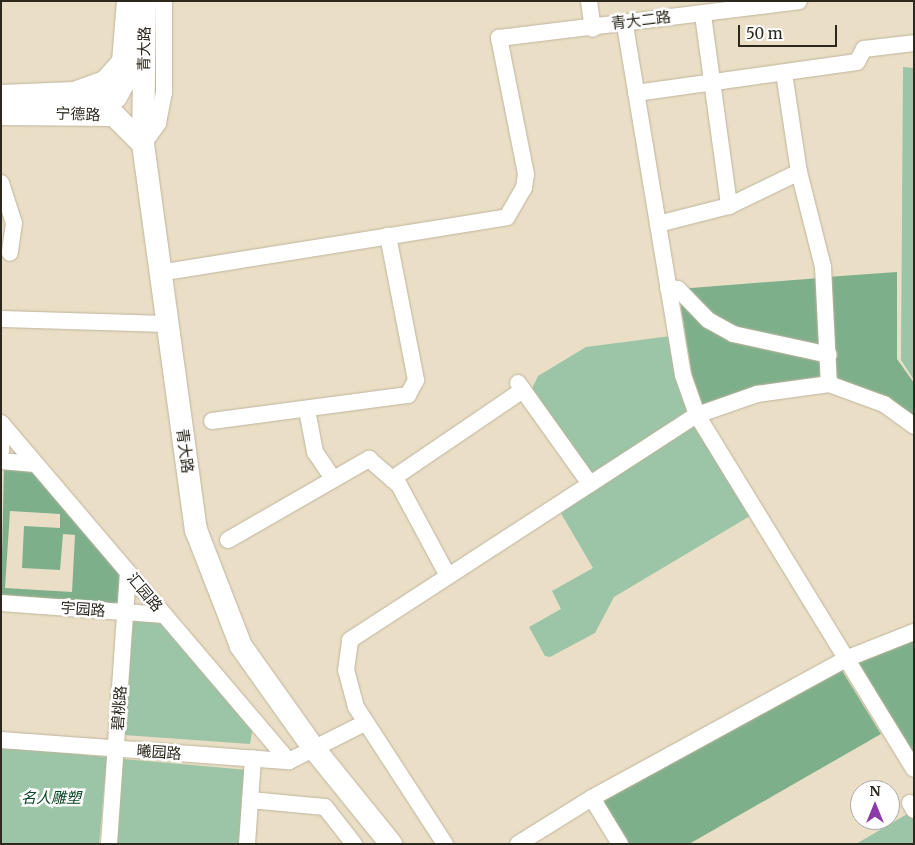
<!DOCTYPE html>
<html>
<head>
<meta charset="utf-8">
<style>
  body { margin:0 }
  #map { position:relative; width:915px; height:845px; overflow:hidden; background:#eadfc6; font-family:Merriweather,"Noto Sans SC",serif }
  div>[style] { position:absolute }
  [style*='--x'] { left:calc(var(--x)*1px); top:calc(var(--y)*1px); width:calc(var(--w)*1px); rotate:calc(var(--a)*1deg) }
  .green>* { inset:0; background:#9bc5a6; transform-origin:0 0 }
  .forest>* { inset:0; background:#7eaf8b }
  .roads { filter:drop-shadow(0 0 1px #bfb49c) drop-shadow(0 0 1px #bfb49c) }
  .street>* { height:16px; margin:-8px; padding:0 8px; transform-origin:8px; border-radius:8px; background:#fff }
  .secondary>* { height:22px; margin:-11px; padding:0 11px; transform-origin:11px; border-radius:11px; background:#fff }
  span { translate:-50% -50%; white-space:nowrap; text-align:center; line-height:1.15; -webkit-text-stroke:5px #fff; paint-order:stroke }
  .street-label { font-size:15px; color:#2c281e }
  .park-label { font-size:15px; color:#0a4624; font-style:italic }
  .frame { position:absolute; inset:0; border:2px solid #2c281e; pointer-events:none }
  .north { position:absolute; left:850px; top:780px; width:50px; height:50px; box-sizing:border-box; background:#fff; border:1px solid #aba9a5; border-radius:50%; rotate:0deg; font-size:14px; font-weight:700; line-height:20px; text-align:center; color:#2c281e }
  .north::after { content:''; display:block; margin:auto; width:18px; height:22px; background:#8c3aa9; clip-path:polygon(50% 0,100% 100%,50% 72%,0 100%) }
  .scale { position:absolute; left:738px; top:25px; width:99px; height:22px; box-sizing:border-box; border:2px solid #2c281e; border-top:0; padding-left:6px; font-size:15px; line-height:18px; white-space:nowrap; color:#2c281e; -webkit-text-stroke:4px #fff; paint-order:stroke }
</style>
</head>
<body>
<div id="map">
  <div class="green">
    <i style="clip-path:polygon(903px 67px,914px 68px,914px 380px,901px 360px)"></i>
    <i style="clip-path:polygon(671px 336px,691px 412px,591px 477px,530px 393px,538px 376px,586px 347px)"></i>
    <i style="clip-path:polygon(696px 420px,755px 513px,614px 597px,595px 633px,550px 657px,545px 656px,529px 627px,561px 609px,552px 591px,593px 568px,559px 510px)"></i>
    <i style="clip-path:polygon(132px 619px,162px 620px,253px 727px,250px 744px,124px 735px)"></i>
    <i style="clip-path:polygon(1px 747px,107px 757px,99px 844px,1px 844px)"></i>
    <i style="left:123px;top:759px;width:123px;height:85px;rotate:5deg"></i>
    <i style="clip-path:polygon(914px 810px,914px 844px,856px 844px)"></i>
  </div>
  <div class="forest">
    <i style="clip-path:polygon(897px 272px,897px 359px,914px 383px,914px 420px,833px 381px,827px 277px)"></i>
    <i style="clip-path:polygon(820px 278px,824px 379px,703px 406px,692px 375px,678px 289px)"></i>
    <i style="clip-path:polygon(evenodd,4px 465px,33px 468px,124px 574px,121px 608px,1px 599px,4px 465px,10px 511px,60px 514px,60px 528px,24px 526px,22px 568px,60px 570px,63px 534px,75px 535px,72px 592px,5px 588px,10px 511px)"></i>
    <i style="clip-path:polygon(914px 637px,914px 756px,857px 660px)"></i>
    <i style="clip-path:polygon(841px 669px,881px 734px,689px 844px,627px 844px,600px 801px)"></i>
  </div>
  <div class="roads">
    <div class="street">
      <i style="--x:589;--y:1;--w:28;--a:82"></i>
      <i style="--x:703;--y:15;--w:193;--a:82.2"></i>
      <i style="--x:625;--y:25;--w:355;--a:80.6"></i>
      <i style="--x:683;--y:375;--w:42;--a:70.7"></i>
      <i style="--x:697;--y:415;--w:415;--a:58.5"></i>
      <i style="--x:784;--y:73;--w:100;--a:81.4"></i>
      <i style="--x:636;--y:93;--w:223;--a:-8"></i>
      <i style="--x:857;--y:62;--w:15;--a:-62"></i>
      <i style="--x:864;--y:49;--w:50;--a:-6.8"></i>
      <i style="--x:143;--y:144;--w:26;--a:-54"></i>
      <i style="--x:158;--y:123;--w:31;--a:-79"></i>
      <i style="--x:164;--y:93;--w:92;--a:-90"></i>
      <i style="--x:1;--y:183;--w:42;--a:72"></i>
      <i style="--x:14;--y:223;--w:30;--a:98"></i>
      <i style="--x:658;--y:224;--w:73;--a:-14.2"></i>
      <i style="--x:729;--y:206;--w:78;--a:-25.9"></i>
      <i style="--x:799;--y:172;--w:98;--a:75.8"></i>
      <i style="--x:823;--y:267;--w:117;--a:87.1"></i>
      <i style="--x:159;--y:273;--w:352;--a:-9.1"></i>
      <i style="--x:507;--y:217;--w:34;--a:-60"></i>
      <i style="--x:524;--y:188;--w:14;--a:-82"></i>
      <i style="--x:526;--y:174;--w:139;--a:-101.2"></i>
      <i style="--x:499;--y:38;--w:302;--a:-7"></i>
      <i style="--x:668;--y:288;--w:10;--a:6"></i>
      <i style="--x:678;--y:289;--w:43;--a:45.9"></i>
      <i style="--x:708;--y:320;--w:29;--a:29"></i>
      <i style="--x:733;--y:334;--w:98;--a:12.3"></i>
      <i style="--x:1;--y:319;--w:166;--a:1.7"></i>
      <i style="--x:518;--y:383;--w:124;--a:54.5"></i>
      <i style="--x:307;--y:410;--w:43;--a:79.2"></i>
      <i style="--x:315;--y:452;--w:32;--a:56"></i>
      <i style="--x:212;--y:421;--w:198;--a:-7.6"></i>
      <i style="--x:408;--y:395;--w:17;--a:-62"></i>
      <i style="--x:416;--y:380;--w:147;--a:-101"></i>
      <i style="--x:1;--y:423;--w:444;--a:49.6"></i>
      <i style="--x:1;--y:451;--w:26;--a:-86"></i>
      <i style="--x:1;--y:461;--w:34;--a:5"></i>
      <i style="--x:392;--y:479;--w:158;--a:-34.2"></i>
      <i style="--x:228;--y:540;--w:163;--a:-29.9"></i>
      <i style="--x:369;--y:459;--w:40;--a:41"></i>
      <i style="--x:399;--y:485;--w:103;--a:61.7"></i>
      <i style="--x:1;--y:603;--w:164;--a:4.2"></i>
      <i style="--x:1;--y:740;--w:289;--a:4.2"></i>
      <i style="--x:289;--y:761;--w:85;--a:-26.6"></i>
      <i style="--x:592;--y:798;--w:54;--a:58.7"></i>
      <i style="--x:250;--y:800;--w:75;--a:5.3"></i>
      <i style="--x:325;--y:807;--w:47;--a:51.9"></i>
      <i style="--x:910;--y:803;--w:8;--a:60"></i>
      <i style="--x:109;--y:844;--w:272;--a:-86"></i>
      <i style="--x:247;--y:844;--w:86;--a:-86"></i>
      <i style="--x:445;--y:844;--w:163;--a:-123"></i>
      <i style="--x:356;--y:707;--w:38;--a:-105"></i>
      <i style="--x:346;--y:670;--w:30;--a:-82"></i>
      <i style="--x:350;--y:640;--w:414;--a:-33"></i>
      <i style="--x:697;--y:415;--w:64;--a:-19.3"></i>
      <i style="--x:757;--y:394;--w:73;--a:-7.9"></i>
      <i style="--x:829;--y:384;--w:59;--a:20"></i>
      <i style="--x:884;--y:404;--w:37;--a:36"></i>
      <i style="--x:518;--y:844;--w:87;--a:-31.9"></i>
      <i style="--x:592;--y:798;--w:292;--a:-28.7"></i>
      <i style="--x:848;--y:658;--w:71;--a:-21.5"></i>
    </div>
    <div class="secondary">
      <i style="--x:145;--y:1;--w:143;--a:90.8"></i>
      <i style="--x:143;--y:144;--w:390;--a:82.2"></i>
      <i style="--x:196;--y:530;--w:124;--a:68.8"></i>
      <i style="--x:241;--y:646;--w:128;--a:54.6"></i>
      <i style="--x:315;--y:750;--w:121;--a:51"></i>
      <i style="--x:1;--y:96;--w:73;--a:-2.4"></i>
      <i style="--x:74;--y:93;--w:33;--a:-20"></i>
      <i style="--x:105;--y:82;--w:27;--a:-48"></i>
      <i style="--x:123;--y:62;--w:61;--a:-85.3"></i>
      <i style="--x:84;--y:109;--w:34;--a:-21"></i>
      <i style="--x:116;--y:97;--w:50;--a:-61.4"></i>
      <i style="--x:1;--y:114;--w:113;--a:0.5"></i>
      <i style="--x:114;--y:115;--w:41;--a:45"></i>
    </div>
  </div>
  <div class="street-label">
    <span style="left:641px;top:20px;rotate:-7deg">青大二路</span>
    <span style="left:144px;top:49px;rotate:-89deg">青大路</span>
    <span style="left:78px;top:114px;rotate:2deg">宁德路</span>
    <span style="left:185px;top:451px;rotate:82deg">青大路</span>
    <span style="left:145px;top:592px;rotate:50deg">汇园路</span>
    <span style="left:83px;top:609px;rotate:4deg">宇园路</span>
    <span style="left:119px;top:708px;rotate:-86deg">碧桃路</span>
    <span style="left:159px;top:752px;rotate:4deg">曦园路</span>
  </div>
  <div class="park-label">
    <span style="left:51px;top:798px">名人雕塑</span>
  </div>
  <div class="frame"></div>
  <div class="north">N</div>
  <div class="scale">50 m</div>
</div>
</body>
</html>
